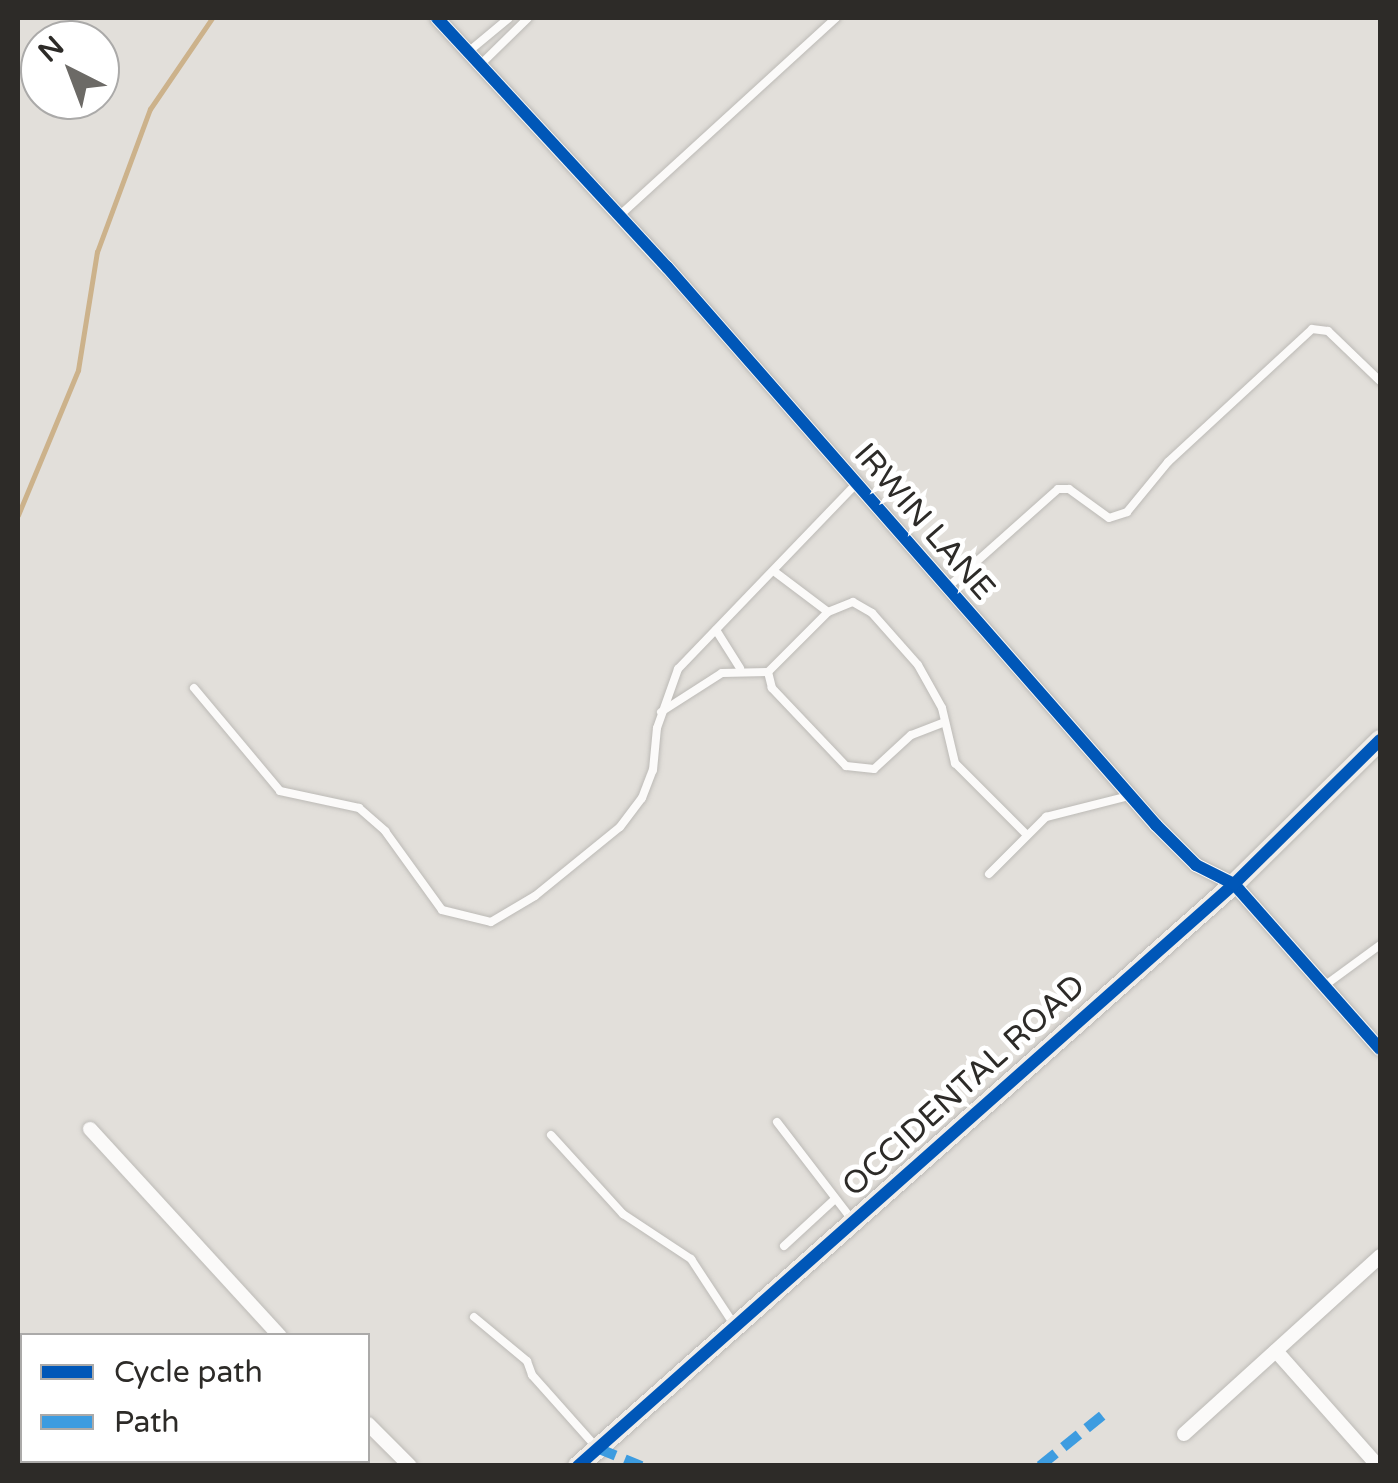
<!DOCTYPE html>
<html>
<head>
<meta charset="utf-8">
<style>
  body { margin:0 }
  #map { position:relative; width:1398px; height:1483px; overflow:hidden; background:#e2dfda; font-family:"Varela Round",sans-serif }
  div>[style] { position:absolute }
  [style*='--x'] { left:calc(var(--x)*1px); top:calc(var(--y)*1px); width:calc(var(--w)*1px); rotate:calc(var(--a)*1deg) }
  .stream>* { height:5px; margin:-2.5px; padding:0 2.5px; transform-origin:2.5px; border-radius:2.5px; background:#ccb28b }
  .roads { filter:drop-shadow(0 0 2px #bcbab6) drop-shadow(0 0 2px #bcbab6) }
  .lane>* { height:8px; margin:-4px; padding:0 4px; transform-origin:4px; border-radius:4px; background:#fbfaf9 }
  .street>* { height:14px; margin:-7px; padding:0 7px; transform-origin:7px; border-radius:7px; background:#fbfaf9 }
  .secondary>* { height:20px; margin:-10px; padding:0 10px; transform-origin:10px; border-radius:10px; background:#f0ede9 }
  .quiet>* { height:10px; margin-top:-5px; transform-origin:0; background:repeating-linear-gradient(90deg,#3d9ce0 0 20px,transparent 0 30px) }
  .cycleway>* { height:12px; margin:-6px; padding:0 6px; transform-origin:6px; border-radius:6px; background:#0057b8 }
  span { translate:-50% -50%; white-space:nowrap; text-align:center; line-height:1.15; -webkit-text-stroke:10px #fff; paint-order:stroke }
  .street-label { font-size:32px; color:#2d2b28 }
  .frame { position:absolute; inset:0; border:20px solid #2d2b28; pointer-events:none }
  .legend { position:absolute; left:20px; top:1333px; width:350px; height:130px; box-sizing:border-box; background:#fff; border:2px solid #abaaa9; margin:0; padding:12px 18px; list-style:none; font-size:30px; color:#2d2b28 }
  .legend li { display:flex; align-items:center; gap:20px; height:50px }
  .legend b { width:50px; border:2px solid #abaaa9 }
  .north { position:absolute; left:20px; top:20px; width:100px; height:100px; box-sizing:border-box; background:#fff; border:2px solid #abaaa9; border-radius:50%; rotate:318deg; font-size:28px; font-weight:700; line-height:40px; text-align:center; color:#2d2b28 }
  .north::after { content:''; display:block; margin:auto; width:35px; height:45px; background:#6c6a66; clip-path:polygon(50% 0,100% 100%,50% 72%,0 100%) }
</style>
</head>
<body>
<div id="map">
  <div class="stream">
    <i style="--x:18;--y:515;--w:157;--a:-67.5"></i>
    <i style="--x:78;--y:370;--w:120;--a:-80.9"></i>
    <i style="--x:97;--y:252;--w:153;--a:-69.7"></i>
    <i style="--x:150;--y:109;--w:110;--a:-55.7"></i>
  </div>
  <div class="roads">
    <div class="lane">
      <i style="--x:468;--y:52;--w:53;--a:-39.7"></i>
      <i style="--x:480;--y:65;--w:67;--a:-44.4"></i>
      <i style="--x:619;--y:216;--w:294;--a:-42.4"></i>
      <i style="--x:775;--y:572;--w:66;--a:37"></i>
      <i style="--x:948;--y:587;--w:147;--a:-41.7"></i>
      <i style="--x:1058;--y:489;--w:11;--a:0"></i>
      <i style="--x:1069;--y:489;--w:49;--a:35.9"></i>
      <i style="--x:1109;--y:518;--w:19;--a:-18"></i>
      <i style="--x:1127;--y:512;--w:65;--a:-50.6"></i>
      <i style="--x:1168;--y:462;--w:196;--a:-42.7"></i>
      <i style="--x:1312;--y:329;--w:16;--a:7"></i>
      <i style="--x:1328;--y:331;--w:72;--a:43.9"></i>
      <i style="--x:716;--y:630;--w:45;--a:57.7"></i>
      <i style="--x:194;--y:688;--w:134;--a:50.1"></i>
      <i style="--x:280;--y:791;--w:81;--a:12.1"></i>
      <i style="--x:359;--y:808;--w:35;--a:41"></i>
      <i style="--x:385;--y:831;--w:97;--a:54.2"></i>
      <i style="--x:442;--y:910;--w:50;--a:13.8"></i>
      <i style="--x:491;--y:922;--w:51;--a:-30.6"></i>
      <i style="--x:535;--y:896;--w:109;--a:-39.1"></i>
      <i style="--x:620;--y:827;--w:36;--a:-53"></i>
      <i style="--x:642;--y:798;--w:30;--a:-69"></i>
      <i style="--x:653;--y:770;--w:42;--a:-84.6"></i>
      <i style="--x:657;--y:728;--w:63;--a:-70.4"></i>
      <i style="--x:678;--y:669;--w:255;--a:-46.1"></i>
      <i style="--x:661;--y:712;--w:72;--a:-32.6"></i>
      <i style="--x:722;--y:673;--w:46;--a:-1.2"></i>
      <i style="--x:945;--y:722;--w:36;--a:159"></i>
      <i style="--x:911;--y:735;--w:50;--a:137.4"></i>
      <i style="--x:874;--y:769;--w:28;--a:-174"></i>
      <i style="--x:846;--y:766;--w:108;--a:-133.5"></i>
      <i style="--x:772;--y:688;--w:16;--a:-104"></i>
      <i style="--x:768;--y:672;--w:85;--a:-45"></i>
      <i style="--x:828;--y:612;--w:27;--a:-22"></i>
      <i style="--x:853;--y:602;--w:22;--a:30"></i>
      <i style="--x:872;--y:613;--w:69;--a:48.5"></i>
      <i style="--x:918;--y:665;--w:49;--a:60.8"></i>
      <i style="--x:942;--y:708;--w:57;--a:76.7"></i>
      <i style="--x:955;--y:763;--w:100;--a:45"></i>
      <i style="--x:989;--y:874;--w:81;--a:-45"></i>
      <i style="--x:1046;--y:817;--w:86;--a:-14.2"></i>
      <i style="--x:1324;--y:986;--w:69;--a:-36.2"></i>
      <i style="--x:777;--y:1122;--w:125;--a:52.5"></i>
      <i style="--x:551;--y:1135;--w:107;--a:47.7"></i>
      <i style="--x:623;--y:1214;--w:82;--a:33.5"></i>
      <i style="--x:691;--y:1259;--w:80;--a:56.7"></i>
      <i style="--x:784;--y:1246;--w:69;--a:-42.7"></i>
      <i style="--x:474;--y:1317;--w:69;--a:39.7"></i>
      <i style="--x:527;--y:1361;--w:15;--a:70"></i>
      <i style="--x:532;--y:1375;--w:98;--a:48.3"></i>
    </div>
    <div class="street">
      <i style="--x:437;--y:18;--w:339;--a:47.3"></i>
      <i style="--x:667;--y:267;--w:742;--a:48.77"></i>
      <i style="--x:1156;--y:825;--w:57;--a:45"></i>
      <i style="--x:1196;--y:865;--w:42;--a:26.6"></i>
      <i style="--x:1234;--y:884;--w:220;--a:48.5"></i>
      <i style="--x:90;--y:1129;--w:281;--a:47.5"></i>
      <i style="--x:1276;--y:1351;--w:154;--a:48.4"></i>
      <i style="--x:368;--y:1424;--w:59;--a:45"></i>
      <i style="--x:1184;--y:1434;--w:265;--a:-42.2"></i>
    </div>
    <div class="secondary">
      <i style="--x:578;--y:1466;--w:877;--a:-41.58"></i>
      <i style="--x:1234;--y:884;--w:205;--a:-44.6"></i>
    </div>
  </div>
  <div class="quiet">
    <i style="--x:597;--y:1448;--w:48;--a:22.2"></i>
    <i style="--x:1040;--y:1466;--w:87;--a:-39"></i>
  </div>
  <div class="cycleway">
    <i style="--x:437;--y:18;--w:339;--a:47.3"></i>
    <i style="--x:667;--y:267;--w:742;--a:48.77"></i>
    <i style="--x:1156;--y:825;--w:57;--a:45"></i>
    <i style="--x:1196;--y:865;--w:42;--a:26.6"></i>
    <i style="--x:1234;--y:884;--w:220;--a:48.5"></i>
    <i style="--x:578;--y:1466;--w:877;--a:-41.58"></i>
    <i style="--x:1234;--y:884;--w:205;--a:-44.6"></i>
  </div>
  <div class="street-label">
    <span style="left:924px;top:522px;rotate:49deg">IRWIN LANE</span>
    <span style="left:964px;top:1086px;rotate:-42deg">OCCIDENTAL ROAD</span>
  </div>
  <div class="frame"></div>
  <ul class="legend">
  <li><b style="height:12px;background:#0057b8"></b>Cycle path</li>
  <li><b style="height:12px;background:#3d9ce0"></b>Path</li>
  </ul>
  <div class="north">N</div>
</div>
</body>
</html>
